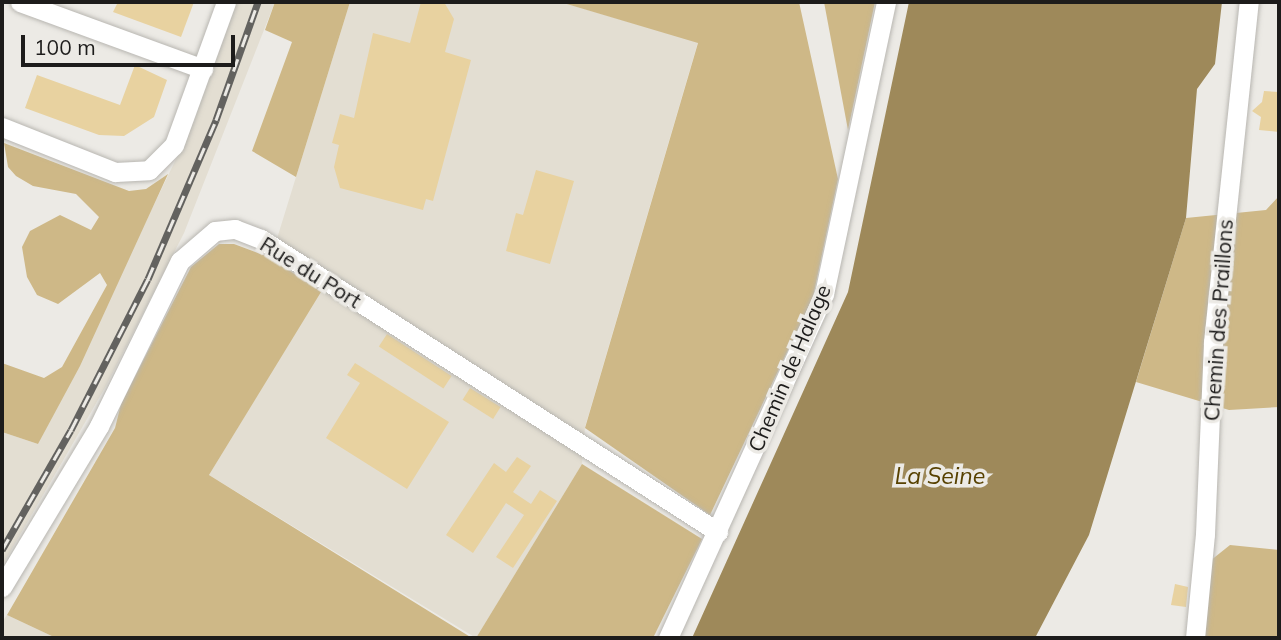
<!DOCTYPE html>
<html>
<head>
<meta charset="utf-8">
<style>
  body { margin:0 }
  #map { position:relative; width:1281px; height:640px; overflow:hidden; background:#eceae5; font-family:Mulish,sans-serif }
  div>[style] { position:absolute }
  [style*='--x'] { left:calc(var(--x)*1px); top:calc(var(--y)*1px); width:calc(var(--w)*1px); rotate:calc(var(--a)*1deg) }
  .built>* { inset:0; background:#e3ded2 }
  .forest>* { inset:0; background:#ceb887 }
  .water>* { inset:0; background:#9e895a }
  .building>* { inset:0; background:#e8d2a0; transform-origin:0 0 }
  .roads { filter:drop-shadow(0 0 2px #b8b6b1) drop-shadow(0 0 2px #b8b6b1) }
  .minor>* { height:19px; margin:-9.5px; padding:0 9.5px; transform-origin:9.5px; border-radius:9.5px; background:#fff }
  .rail>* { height:7px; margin-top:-3.5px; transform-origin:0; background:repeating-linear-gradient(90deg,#eceae5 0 13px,#63625f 0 26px); box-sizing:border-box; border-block:2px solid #63625f }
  span { translate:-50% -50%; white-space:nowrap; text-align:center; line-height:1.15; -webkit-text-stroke:7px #eceae5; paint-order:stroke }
  .street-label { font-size:21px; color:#1d1c1b }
  .water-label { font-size:23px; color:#574100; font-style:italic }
  .frame { position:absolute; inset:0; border:4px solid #1d1c1b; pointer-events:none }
  .scale { position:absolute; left:21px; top:35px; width:214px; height:32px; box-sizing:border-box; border:4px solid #1d1c1b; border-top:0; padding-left:9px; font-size:21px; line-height:24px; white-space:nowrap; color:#1d1c1b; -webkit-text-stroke:5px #eceae5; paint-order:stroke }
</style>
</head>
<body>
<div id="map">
  <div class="built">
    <i style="clip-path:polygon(237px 2px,275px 2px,184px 233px,106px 386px,2px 566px,2px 432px,38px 444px,193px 124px)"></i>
    <i style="clip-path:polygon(350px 2px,560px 2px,698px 42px,585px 427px,582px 464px,476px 638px,209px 475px,320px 292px,271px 258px)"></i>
    <i style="clip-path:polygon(7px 615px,56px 638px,2px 638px,2px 622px)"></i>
  </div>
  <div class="forest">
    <i style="clip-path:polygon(275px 2px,350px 2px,296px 177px,252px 151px,292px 42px,265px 30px)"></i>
    <i style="clip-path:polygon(560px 2px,799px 2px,838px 179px,813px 297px,710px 515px,585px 428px,698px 43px)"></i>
    <i style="clip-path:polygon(824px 2px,875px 2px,848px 130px)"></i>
    <i style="clip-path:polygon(4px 143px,129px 191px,146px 189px,168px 174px,80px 366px,38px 444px,2px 432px,2px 363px,44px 378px,62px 367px,107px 285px,100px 273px,58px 304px,37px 295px,27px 277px,22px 247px,30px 231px,60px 215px,91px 230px,99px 217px,76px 194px,33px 186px,16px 176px,8px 167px)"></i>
    <i style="clip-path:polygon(1279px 196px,1279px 407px,1229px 410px,1136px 382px,1186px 218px,1266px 210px)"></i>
    <i style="clip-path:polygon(219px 244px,234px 244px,271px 258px,321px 292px,209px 475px,472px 638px,56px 638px,7px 615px,115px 428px,121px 404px,191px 267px)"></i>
    <i style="clip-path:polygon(582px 464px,702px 539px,653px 638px,476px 638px)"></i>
    <i style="clip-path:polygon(1230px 545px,1279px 550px,1279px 638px,1199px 638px,1210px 561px)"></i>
  </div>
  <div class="water">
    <i style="clip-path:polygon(909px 2px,1222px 2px,1215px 64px,1197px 89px,1186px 218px,1089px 535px,1035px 638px,692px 638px,848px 292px)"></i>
  </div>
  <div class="building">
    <i style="clip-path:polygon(118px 2px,194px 2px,181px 37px,113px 12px)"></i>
    <i style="clip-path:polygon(421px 2px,444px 2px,454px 19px,445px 52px,471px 60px,433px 201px,426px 199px,423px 210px,340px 188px,334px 167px,339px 145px,332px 143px,340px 114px,354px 118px,373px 33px,410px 43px)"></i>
    <i style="clip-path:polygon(135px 65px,167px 80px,154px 117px,124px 136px,99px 135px,25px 108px,37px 75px,120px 105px)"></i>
    <i style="clip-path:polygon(1264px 91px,1279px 92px,1279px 132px,1259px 130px,1261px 117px,1252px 111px,1262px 102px)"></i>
    <i style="clip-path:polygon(536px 170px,574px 181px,550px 264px,506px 251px,516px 213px,523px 215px)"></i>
    <i style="left:387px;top:334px;width:77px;height:15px;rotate:33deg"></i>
    <i style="clip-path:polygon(355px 363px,449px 422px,407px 489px,326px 438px,360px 383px,347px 375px)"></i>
    <i style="left:470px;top:388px;width:36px;height:14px;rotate:32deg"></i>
    <i style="clip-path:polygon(517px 457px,531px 466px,513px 492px,531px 504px,540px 490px,557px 501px,513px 568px,496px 557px,524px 515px,506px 503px,473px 553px,446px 535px,494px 463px,506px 472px)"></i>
    <i style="clip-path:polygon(1175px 584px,1188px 587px,1186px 607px,1171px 605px)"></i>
  </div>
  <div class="roads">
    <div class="minor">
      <i style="--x:20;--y:2;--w:195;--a:20.1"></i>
      <i style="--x:2;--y:127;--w:122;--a:21.7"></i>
      <i style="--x:115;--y:172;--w:34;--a:-3"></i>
      <i style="--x:149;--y:170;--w:35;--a:-45"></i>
      <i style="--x:174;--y:145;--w:152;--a:-70"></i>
      <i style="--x:2;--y:587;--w:188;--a:-58.9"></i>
      <i style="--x:99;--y:426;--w:184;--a:-63.9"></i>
      <i style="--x:180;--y:261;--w:46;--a:-40.6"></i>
      <i style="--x:215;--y:231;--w:20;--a:-6"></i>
      <i style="--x:235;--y:229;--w:28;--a:21"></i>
      <i style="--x:261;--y:239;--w:543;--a:32.67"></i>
      <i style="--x:668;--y:638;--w:378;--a:-65.6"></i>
      <i style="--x:824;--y:294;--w:299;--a:-78"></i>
      <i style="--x:1195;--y:638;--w:104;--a:-84.5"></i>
      <i style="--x:1205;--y:534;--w:192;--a:-87.6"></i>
      <i style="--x:1213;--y:342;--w:342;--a:-84"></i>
    </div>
  </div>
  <div class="rail">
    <i style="--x:2;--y:550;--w:138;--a:-60.1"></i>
    <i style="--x:71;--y:430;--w:169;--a:-63"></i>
    <i style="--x:148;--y:279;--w:173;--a:-66.8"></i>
    <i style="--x:216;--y:120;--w:125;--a:-70.4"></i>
  </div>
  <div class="street-label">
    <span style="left:311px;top:272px;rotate:32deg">Rue du Port</span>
    <span style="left:1218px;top:320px;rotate:-86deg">Chemin des Praillons</span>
    <span style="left:789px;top:368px;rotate:-67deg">Chemin de Halage</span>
  </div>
  <div class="water-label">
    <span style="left:940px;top:476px">La Seine</span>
  </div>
  <div class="frame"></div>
  <div class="scale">100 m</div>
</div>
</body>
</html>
